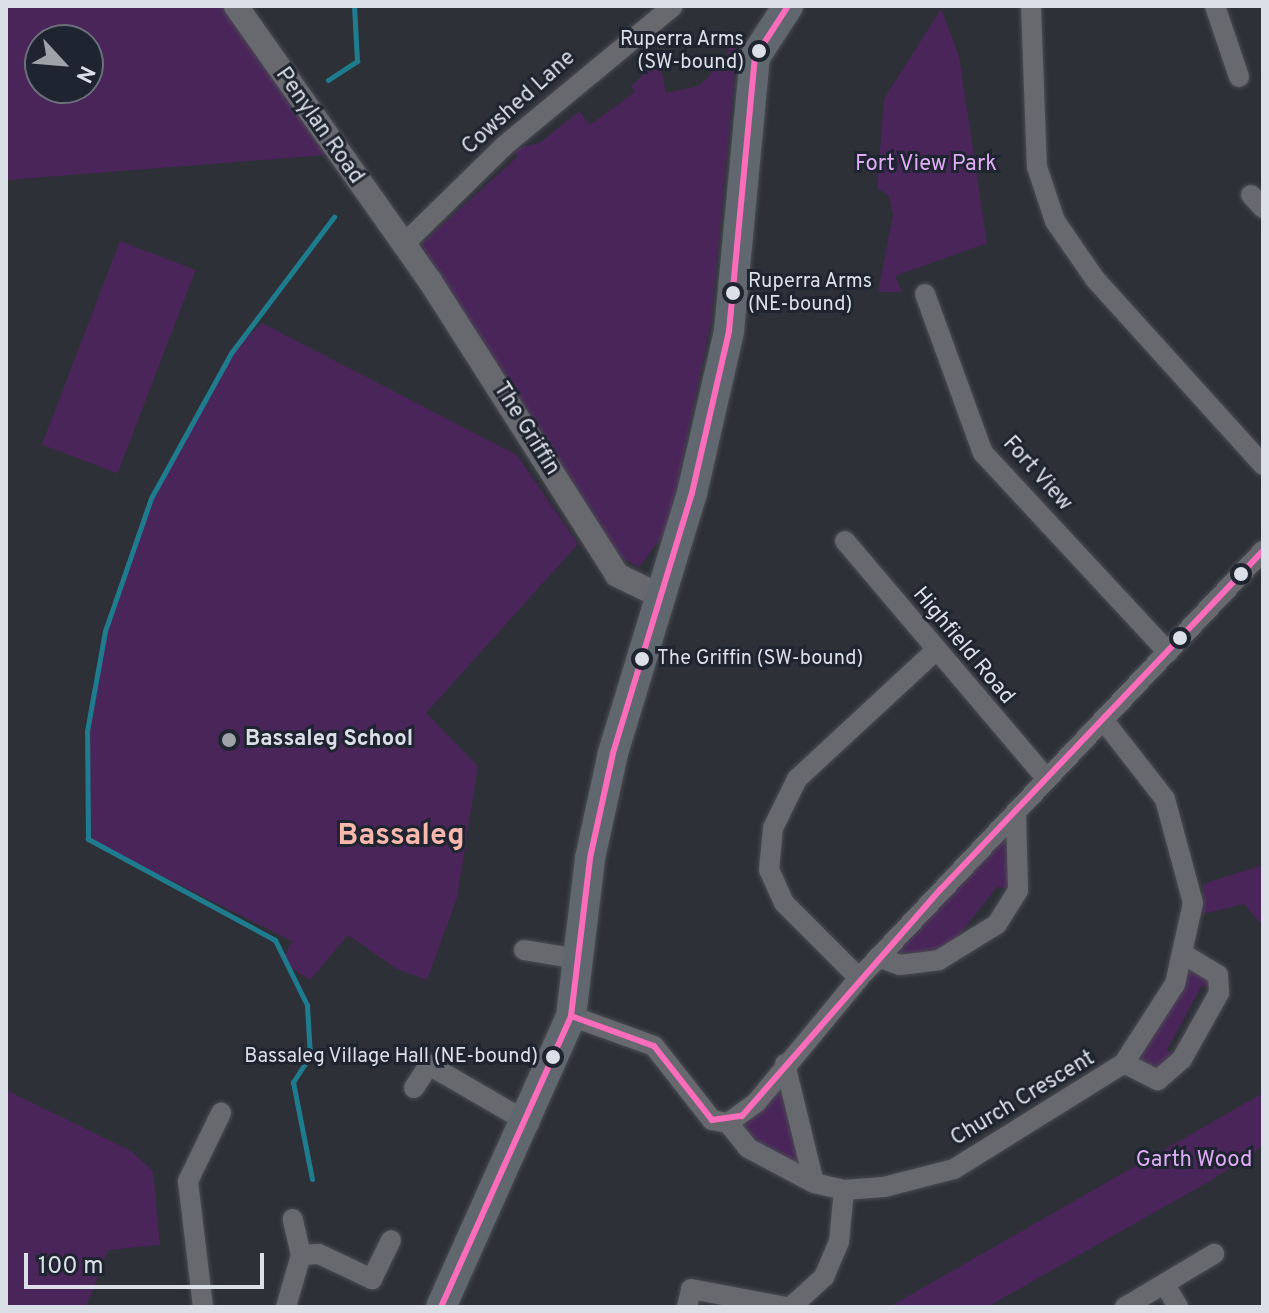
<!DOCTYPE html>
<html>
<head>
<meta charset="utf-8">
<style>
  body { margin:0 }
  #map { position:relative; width:1269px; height:1313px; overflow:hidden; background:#2d3037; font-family:Overpass,sans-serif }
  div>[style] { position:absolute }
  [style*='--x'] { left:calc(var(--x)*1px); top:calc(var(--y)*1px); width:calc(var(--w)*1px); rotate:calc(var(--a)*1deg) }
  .green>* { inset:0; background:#4a255a; transform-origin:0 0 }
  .stream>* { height:5px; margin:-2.5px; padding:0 2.5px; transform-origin:2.5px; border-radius:2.5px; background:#1f7c8e }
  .roads { filter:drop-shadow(0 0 2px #4a4c52) drop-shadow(0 0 2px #4a4c52) }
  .minor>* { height:20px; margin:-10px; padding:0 10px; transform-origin:10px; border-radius:10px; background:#67696e }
  .tertiary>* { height:24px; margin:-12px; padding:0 12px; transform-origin:12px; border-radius:12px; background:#67696e }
  .primary>* { height:30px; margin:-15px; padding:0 15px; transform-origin:15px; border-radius:15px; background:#61676e }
  .bus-1>* { height:6px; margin:-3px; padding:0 3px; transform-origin:3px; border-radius:3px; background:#fb6dba }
  .dots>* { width:22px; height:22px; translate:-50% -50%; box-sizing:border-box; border:4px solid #1f2530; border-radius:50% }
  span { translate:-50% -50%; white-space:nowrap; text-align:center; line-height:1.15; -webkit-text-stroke:6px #1f2530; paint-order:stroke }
  .bus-label { font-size:20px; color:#dbdfe7 }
  .right { translate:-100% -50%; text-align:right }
  .left { translate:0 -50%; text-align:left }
  .street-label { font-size:22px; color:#dbdfe7 }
  .park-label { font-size:22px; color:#dfacf6 }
  .poi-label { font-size:22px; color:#dbdfe7; font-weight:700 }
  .district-label { font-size:30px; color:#fab7ab; font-weight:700 }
  .frame { position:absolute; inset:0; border:8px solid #dbdfe7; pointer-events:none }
  .north { position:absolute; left:24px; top:24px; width:80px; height:80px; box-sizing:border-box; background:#1f2530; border:2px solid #6a6f79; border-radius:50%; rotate:116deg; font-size:22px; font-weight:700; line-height:32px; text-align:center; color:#dbdfe7 }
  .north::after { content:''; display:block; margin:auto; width:28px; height:36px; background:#9ea2a9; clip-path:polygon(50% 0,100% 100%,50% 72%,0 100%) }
  .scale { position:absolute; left:24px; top:1253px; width:240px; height:36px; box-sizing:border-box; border:4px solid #dbdfe7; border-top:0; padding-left:10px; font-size:24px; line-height:28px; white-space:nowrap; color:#dbdfe7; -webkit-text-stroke:6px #1f2530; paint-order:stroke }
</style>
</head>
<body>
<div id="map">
  <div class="green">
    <i style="clip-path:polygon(evenodd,6px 6px,223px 6px,326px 155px,6px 180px,6px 6px,40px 40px,88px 40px,88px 88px,40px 88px,40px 40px)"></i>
    <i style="clip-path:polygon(941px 9px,959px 56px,987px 243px,895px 276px,902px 292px,878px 292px,893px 214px,889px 196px,877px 188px,884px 99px)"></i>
    <i style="clip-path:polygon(729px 33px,737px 49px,711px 322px,668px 529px,639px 567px,616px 555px,421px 244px,517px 157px,515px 149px,541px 142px,579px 111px,590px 125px,635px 92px,631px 86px,659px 60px,666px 93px,699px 86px,727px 57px)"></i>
    <i style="left:120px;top:241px;width:81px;height:218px;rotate:21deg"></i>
    <i style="clip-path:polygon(262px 323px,517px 455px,578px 544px,426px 713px,478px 766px,457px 898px,427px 980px,397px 969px,348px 935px,310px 980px,282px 962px,292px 941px,88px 839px,87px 731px,105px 631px,151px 498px,231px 353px)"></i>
    <i style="clip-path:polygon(1016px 812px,1018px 890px,997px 887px,939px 960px,878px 957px)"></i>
    <i style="clip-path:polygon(1263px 865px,1263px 926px,1244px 904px,1202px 914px,1203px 884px)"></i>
    <i style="clip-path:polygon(1186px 956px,1204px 963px,1219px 993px,1202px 985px,1167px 1050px,1182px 1059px,1171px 1072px,1124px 1063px)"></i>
    <i style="clip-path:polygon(785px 1064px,814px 1183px,728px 1123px)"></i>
    <i style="clip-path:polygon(6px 1090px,131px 1151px,153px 1171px,160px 1245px,108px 1250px,86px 1307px,6px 1307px)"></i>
    <i style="clip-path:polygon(1263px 1093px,1263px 1146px,1210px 1181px,987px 1307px,889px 1307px)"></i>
  </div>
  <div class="stream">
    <i style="--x:328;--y:80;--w:35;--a:-33"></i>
    <i style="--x:357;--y:61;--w:55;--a:-93.1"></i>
    <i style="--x:312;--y:1179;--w:99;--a:-101.1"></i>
    <i style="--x:293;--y:1082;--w:31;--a:-57"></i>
    <i style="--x:310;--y:1056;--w:51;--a:-93.4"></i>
    <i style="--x:307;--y:1005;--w:72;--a:-116.2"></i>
    <i style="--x:275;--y:940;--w:213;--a:-151.6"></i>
    <i style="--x:88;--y:839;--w:108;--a:-90.5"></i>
    <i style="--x:87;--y:731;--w:102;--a:-79.8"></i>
    <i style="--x:105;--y:631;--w:141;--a:-70.9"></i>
    <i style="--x:151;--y:498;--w:166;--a:-61.1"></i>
    <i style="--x:231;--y:353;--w:171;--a:-52.9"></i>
  </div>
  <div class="roads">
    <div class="minor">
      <i style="--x:1031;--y:6;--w:161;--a:87.9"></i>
      <i style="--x:1037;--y:167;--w:57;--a:71.6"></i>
      <i style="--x:1055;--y:221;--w:70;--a:55.4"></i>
      <i style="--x:1095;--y:279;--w:251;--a:47.9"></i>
      <i style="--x:1215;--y:6;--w:75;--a:71.3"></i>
      <i style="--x:1251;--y:195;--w:18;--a:47"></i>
      <i style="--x:404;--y:244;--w:140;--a:-44.4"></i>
      <i style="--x:504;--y:146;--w:219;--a:-39.6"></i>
      <i style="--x:925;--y:294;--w:169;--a:70"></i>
      <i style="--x:983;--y:453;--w:272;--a:47.1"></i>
      <i style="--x:845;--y:541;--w:312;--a:49.7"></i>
      <i style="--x:524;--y:950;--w:55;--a:9.5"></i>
      <i style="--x:878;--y:957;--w:23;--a:20"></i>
      <i style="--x:900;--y:965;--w:39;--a:-7"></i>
      <i style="--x:939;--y:960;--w:68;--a:-31.8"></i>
      <i style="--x:997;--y:924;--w:40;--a:-58"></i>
      <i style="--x:1018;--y:890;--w:78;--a:-91.5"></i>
      <i style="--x:859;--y:978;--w:106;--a:-135"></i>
      <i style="--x:784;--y:903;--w:36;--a:-114"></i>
      <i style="--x:769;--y:870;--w:42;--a:-84.6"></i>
      <i style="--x:773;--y:828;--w:55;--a:-63.9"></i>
      <i style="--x:797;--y:779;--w:187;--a:-42.8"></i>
      <i style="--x:571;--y:1016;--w:88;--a:19.9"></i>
      <i style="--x:654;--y:1046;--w:94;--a:51.9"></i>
      <i style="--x:712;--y:1120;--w:16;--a:11"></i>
      <i style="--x:1124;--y:1063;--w:38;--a:27"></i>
      <i style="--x:1158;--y:1080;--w:32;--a:-41"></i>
      <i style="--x:1182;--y:1059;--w:76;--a:-60.7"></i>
      <i style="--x:1219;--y:993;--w:18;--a:-93"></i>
      <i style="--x:1218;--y:975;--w:37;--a:-149"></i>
      <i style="--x:785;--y:1064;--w:122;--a:76.3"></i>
      <i style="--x:414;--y:1088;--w:27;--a:-57"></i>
      <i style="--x:429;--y:1065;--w:116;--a:30.1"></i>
      <i style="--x:728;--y:1123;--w:32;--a:51"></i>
      <i style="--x:748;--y:1148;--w:75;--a:27.9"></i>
      <i style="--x:814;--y:1183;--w:31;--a:13"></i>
      <i style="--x:844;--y:1190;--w:40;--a:-4.3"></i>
      <i style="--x:884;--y:1187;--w:72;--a:-14.4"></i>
      <i style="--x:954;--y:1169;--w:200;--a:-31.9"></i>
      <i style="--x:1124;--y:1063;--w:94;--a:-57.2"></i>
      <i style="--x:1175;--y:984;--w:83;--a:-77.5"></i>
      <i style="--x:1193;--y:903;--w:108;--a:-105.1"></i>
      <i style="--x:1165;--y:799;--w:99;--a:-128"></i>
      <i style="--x:728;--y:1123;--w:34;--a:-36"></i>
      <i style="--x:756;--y:1103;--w:162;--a:-50.5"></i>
      <i style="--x:859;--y:978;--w:588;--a:-46.59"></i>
      <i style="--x:301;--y:1255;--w:18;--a:-3"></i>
      <i style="--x:319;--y:1254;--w:59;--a:25.3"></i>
      <i style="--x:372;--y:1279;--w:43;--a:-64"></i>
      <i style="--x:1165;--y:1285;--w:26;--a:59"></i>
      <i style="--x:203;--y:1307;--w:127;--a:-96.8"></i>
      <i style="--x:188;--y:1181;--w:76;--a:-64.1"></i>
      <i style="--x:286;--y:1307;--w:54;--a:-73.9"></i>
      <i style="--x:301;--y:1255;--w:37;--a:-103"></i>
      <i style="--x:687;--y:1307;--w:18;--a:-77"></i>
      <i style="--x:691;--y:1289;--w:97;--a:10.7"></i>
      <i style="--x:791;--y:1307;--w:45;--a:-42.3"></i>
      <i style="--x:824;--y:1277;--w:38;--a:-67"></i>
      <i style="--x:839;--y:1242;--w:52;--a:-84.5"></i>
      <i style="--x:1125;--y:1307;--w:104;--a:-30.8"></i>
    </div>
    <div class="tertiary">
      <i style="--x:236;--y:6;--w:337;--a:54.8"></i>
      <i style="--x:430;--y:281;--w:348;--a:57.5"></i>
      <i style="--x:617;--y:575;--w:48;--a:26"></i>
    </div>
    <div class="primary">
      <i style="--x:441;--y:1307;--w:319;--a:-65.9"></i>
      <i style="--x:571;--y:1016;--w:159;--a:-83.1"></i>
      <i style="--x:590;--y:858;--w:107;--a:-77.6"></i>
      <i style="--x:613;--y:753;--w:272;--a:-73.1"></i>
      <i style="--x:692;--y:493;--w:166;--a:-77.1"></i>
      <i style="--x:729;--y:331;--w:275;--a:-84.6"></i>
      <i style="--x:755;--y:57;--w:61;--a:-57.1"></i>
    </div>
  </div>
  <div class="bus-1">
    <i style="--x:571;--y:1016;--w:88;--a:19.9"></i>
    <i style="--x:654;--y:1046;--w:94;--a:51.9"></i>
    <i style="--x:712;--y:1120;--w:30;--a:-8"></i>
    <i style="--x:742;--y:1116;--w:300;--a:-48.8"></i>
    <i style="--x:940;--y:890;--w:468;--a:-46.4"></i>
    <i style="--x:441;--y:1307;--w:319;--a:-65.9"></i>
    <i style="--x:571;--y:1016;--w:159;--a:-83.1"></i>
    <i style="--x:590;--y:858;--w:107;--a:-77.6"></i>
    <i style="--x:613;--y:753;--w:272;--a:-73.1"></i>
    <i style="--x:692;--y:493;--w:166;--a:-77.1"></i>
    <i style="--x:729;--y:331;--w:275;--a:-84.6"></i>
    <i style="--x:755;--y:57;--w:61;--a:-57.1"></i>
  </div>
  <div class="dots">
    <i style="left:759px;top:51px;background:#dbdfe7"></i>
    <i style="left:733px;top:293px;background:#dbdfe7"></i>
    <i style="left:1241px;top:574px;background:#dbdfe7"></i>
    <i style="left:1180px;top:638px;background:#dbdfe7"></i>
    <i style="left:642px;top:659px;background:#dbdfe7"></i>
    <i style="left:229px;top:740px;background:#9ea2a9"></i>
    <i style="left:553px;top:1057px;background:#dbdfe7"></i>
  </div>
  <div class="bus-label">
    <span class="right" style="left:744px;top:52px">Ruperra Arms<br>(SW-bound)</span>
    <span class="left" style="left:748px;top:294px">Ruperra Arms<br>(NE-bound)</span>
    <span class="left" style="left:657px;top:659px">The Griffin (SW-bound)</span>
    <span class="right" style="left:538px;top:1057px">Bassaleg Village Hall (NE-bound)</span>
  </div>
  <div class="street-label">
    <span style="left:519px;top:103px;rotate:-42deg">Cowshed Lane</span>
    <span style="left:319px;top:126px;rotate:55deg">Penylan Road</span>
    <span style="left:526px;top:429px;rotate:58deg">The Griffin</span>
    <span style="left:1037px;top:474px;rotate:48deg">Fort View</span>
    <span style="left:963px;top:646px;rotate:50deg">Highfield Road</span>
    <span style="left:1023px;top:1099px;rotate:-31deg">Church Crescent</span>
  </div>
  <div class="park-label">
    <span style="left:926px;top:165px">Fort View Park</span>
    <span style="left:1194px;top:1161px">Garth Wood</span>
  </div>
  <div class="poi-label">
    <span class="left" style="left:245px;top:740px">Bassaleg School</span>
  </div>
  <div class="district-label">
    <span style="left:401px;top:837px">Bassaleg</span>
  </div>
  <div class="frame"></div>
  <div class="north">N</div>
  <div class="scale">100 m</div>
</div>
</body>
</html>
